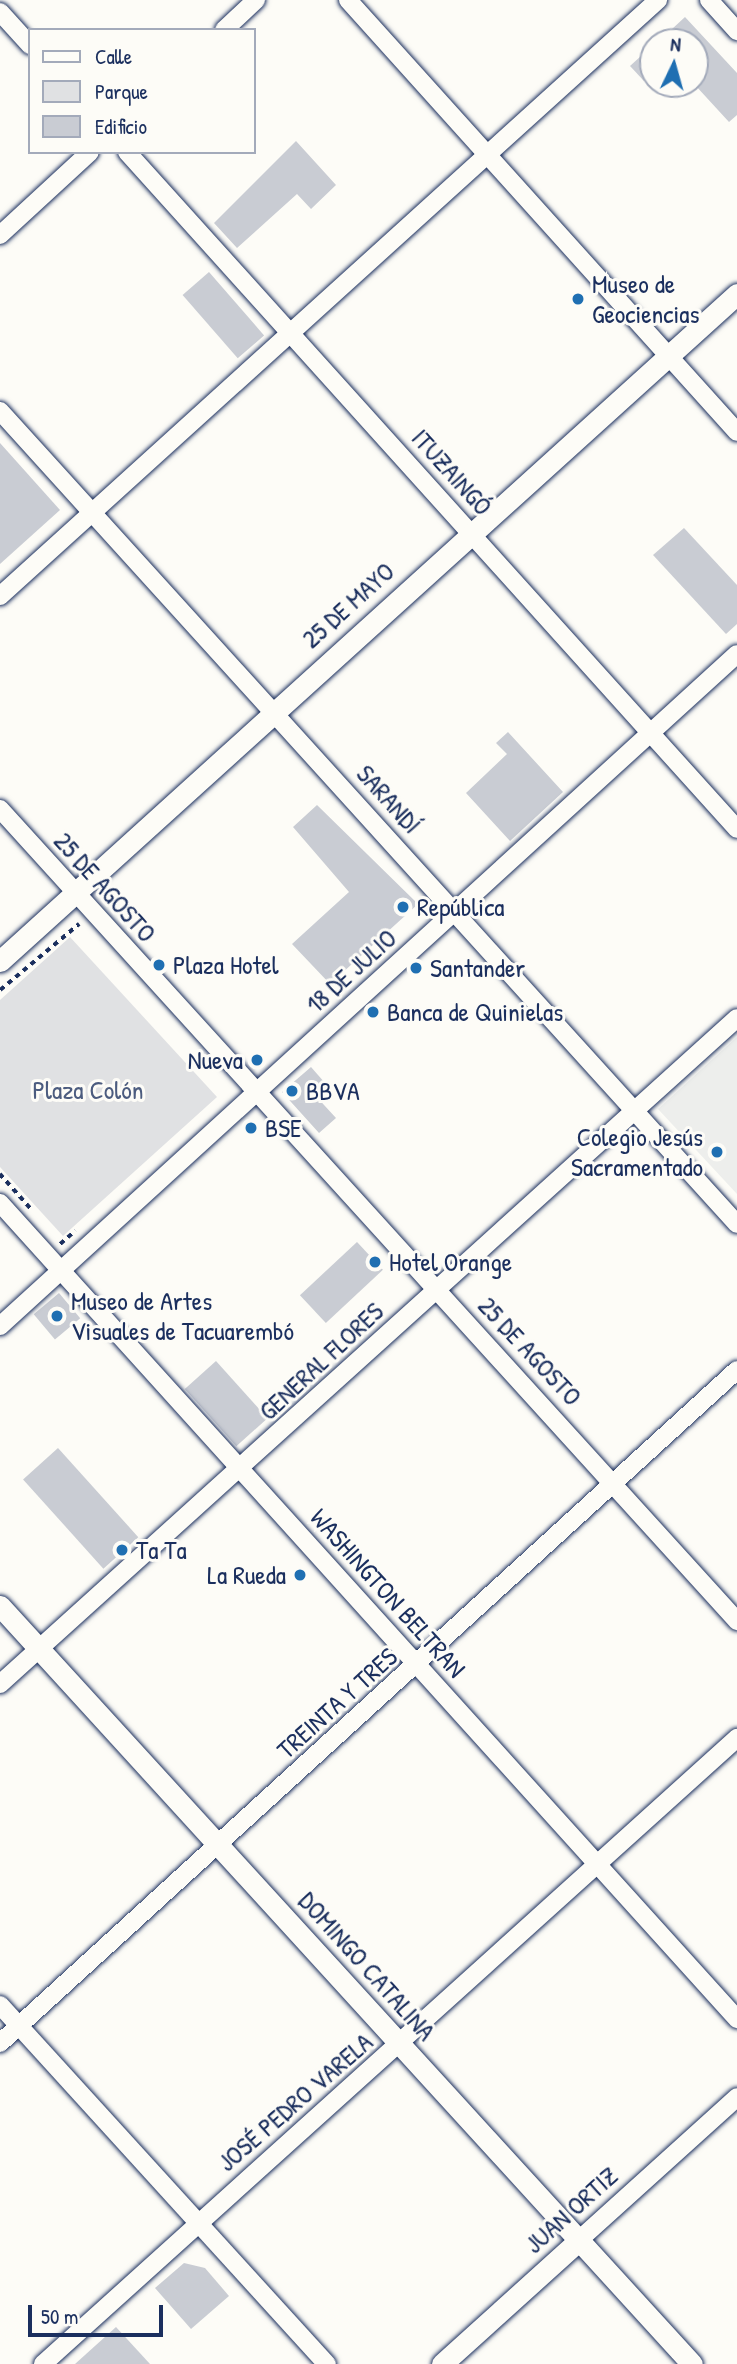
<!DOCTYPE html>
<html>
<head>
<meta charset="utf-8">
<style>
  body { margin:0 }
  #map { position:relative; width:737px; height:2364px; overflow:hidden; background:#fdfcf7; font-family:"Patrick Hand",sans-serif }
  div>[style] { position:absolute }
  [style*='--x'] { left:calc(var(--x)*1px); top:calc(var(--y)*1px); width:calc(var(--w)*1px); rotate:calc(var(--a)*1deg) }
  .built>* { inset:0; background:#edeeec }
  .green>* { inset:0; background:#e0e1e3 }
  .building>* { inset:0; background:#c9ccd3; transform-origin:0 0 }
  .path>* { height:3.5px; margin-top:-1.75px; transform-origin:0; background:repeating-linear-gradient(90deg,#1b2f5e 0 5px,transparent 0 10px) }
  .roads { filter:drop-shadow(0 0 2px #1b2f5e) drop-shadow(0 0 2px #1b2f5e) }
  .minor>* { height:18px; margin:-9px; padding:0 9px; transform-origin:9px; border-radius:9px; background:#fdfcf7 }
  .tertiary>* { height:21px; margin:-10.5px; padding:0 10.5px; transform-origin:10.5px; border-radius:10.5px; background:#fdfcf7 }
  .dots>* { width:19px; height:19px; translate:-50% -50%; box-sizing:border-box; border:4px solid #fdfcf7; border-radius:50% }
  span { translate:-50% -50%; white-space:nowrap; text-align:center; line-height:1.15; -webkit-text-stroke:6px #fdfcf7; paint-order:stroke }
  .poi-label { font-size:26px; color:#1b2f5e }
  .left { translate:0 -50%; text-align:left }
  .right { translate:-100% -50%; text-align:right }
  .street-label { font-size:26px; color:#1b2f5e }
  .park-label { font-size:26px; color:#4c5c7f }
  .legend { position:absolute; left:28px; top:28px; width:228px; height:126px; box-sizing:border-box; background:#fdfcf7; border:2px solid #a3aaba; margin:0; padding:9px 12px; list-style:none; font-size:21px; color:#1b2f5e }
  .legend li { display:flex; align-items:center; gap:14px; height:35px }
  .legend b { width:35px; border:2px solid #a3aaba }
  .north { position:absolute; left:639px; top:28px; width:70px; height:70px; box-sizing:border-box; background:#fdfcf7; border:2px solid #a3aaba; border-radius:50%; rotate:5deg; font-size:19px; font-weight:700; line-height:28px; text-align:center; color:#1b2f5e }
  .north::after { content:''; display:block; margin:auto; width:24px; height:32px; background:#1f6fb2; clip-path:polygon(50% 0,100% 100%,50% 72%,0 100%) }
  .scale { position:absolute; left:28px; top:2305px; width:135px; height:32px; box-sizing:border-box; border:4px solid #1b2f5e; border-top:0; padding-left:9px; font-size:21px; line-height:24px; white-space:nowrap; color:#1b2f5e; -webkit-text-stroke:5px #fdfcf7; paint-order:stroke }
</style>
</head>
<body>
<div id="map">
  <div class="built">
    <i style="clip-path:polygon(737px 1037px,737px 1194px,658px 1109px)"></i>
  </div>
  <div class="green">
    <i style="clip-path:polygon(70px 937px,217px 1097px,63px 1236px,0 1167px,0 1000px)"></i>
  </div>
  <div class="building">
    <i style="clip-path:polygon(685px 17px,737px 73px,737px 115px,729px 122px,695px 85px,695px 42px,658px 42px)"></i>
    <i style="clip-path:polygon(653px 45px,653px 73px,644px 81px,630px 66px)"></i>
    <i style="clip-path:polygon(296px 141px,336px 185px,311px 209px,297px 194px,237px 248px,214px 223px)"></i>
    <i style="left:209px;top:272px;width:84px;height:35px;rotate:49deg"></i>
    <i style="clip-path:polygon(0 443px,60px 510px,0 564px)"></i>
    <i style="clip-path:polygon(684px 528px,737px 585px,737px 624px,726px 634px,653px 555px)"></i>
    <i style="clip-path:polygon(508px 732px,563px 792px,510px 841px,466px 793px,507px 754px,496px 743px)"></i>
    <i style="clip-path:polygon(317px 805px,418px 904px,330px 984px,292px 944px,349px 892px,293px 827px)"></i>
    <i style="clip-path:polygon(311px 1067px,325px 1083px,313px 1093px,336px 1118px,319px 1133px,282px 1092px)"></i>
    <i style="left:357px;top:1242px;width:38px;height:78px;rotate:47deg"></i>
    <i style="left:59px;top:1293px;width:33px;height:33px;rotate:50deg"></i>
    <i style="left:216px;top:1361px;width:77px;height:42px;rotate:48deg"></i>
    <i style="left:58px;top:1448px;width:120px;height:47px;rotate:48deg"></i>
    <i style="clip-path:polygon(184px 2263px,205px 2268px,229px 2296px,191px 2329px,155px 2288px)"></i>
    <i style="clip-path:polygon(116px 2327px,150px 2364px,75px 2364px)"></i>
  </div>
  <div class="path">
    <i style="--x:0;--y:990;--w:103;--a:-39.9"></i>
    <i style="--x:0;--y:1174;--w:48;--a:48.4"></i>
    <i style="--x:60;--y:1244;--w:20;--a:-41"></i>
  </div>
  <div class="roads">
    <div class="minor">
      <i style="--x:348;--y:0;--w:581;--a:48"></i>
      <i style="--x:709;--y:0;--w:42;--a:47.9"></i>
      <i style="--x:0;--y:12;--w:45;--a:47.7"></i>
      <i style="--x:224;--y:30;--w:44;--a:-43.2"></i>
      <i style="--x:127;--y:152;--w:911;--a:47.98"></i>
      <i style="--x:0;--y:235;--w:122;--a:-42.7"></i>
      <i style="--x:0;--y:411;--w:1097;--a:47.81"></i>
      <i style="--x:0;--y:596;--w:888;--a:-42.17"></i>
      <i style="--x:0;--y:809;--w:1097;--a:47.77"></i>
      <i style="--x:0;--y:1203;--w:1100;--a:47.91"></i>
      <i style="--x:0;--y:1326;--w:997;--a:-42.36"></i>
      <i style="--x:0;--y:1684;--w:993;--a:-42.1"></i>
      <i style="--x:0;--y:2005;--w:486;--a:47.7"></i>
      <i style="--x:0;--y:2043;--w:998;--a:-42.4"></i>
      <i style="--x:579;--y:2240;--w:213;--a:-42.1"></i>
      <i style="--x:43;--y:2364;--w:935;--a:-42.05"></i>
    </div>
    <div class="tertiary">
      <i style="--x:0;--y:961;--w:994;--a:-42.15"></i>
      <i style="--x:0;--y:1606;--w:1026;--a:47.61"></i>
      <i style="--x:442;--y:2364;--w:185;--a:-42.1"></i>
    </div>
  </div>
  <div class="dots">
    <i style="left:578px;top:299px;background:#1f6fb2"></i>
    <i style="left:403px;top:907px;background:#1f6fb2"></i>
    <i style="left:159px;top:965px;background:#1f6fb2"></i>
    <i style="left:416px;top:968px;background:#1f6fb2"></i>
    <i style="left:373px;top:1012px;background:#1f6fb2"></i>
    <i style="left:257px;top:1060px;background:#1f6fb2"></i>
    <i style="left:292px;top:1091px;background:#1f6fb2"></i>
    <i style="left:251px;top:1128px;background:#1f6fb2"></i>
    <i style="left:717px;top:1152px;background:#1f6fb2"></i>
    <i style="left:375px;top:1262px;background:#1f6fb2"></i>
    <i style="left:57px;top:1316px;background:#1f6fb2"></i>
    <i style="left:122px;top:1550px;background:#1f6fb2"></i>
    <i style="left:300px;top:1575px;background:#1f6fb2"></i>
  </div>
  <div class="poi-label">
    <span class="left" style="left:592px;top:299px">Museo de<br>Geociencias</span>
    <span class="left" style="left:417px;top:907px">República</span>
    <span class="left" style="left:173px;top:965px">Plaza Hotel</span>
    <span class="left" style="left:430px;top:968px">Santander</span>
    <span class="left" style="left:387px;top:1012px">Banca de Quinielas</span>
    <span class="right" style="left:243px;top:1060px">Nueva</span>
    <span class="left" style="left:306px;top:1091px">BBVA</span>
    <span class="left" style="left:265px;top:1128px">BSE</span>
    <span class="right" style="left:703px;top:1152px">Colegio Jesús<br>Sacramentado</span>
    <span class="left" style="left:389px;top:1262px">Hotel Orange</span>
    <span class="left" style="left:71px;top:1316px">Museo de Artes<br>Visuales de Tacuarembó</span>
    <span class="left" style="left:136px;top:1550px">Ta Ta</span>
    <span class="right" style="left:286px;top:1575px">La Rueda</span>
  </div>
  <div class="street-label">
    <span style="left:452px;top:472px;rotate:48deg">ITUZAINGÓ</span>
    <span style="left:348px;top:605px;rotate:-42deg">25 DE MAYO</span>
    <span style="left:389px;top:799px;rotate:48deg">SARANDÍ</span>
    <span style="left:105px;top:887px;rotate:48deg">25 DE AGOSTO</span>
    <span style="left:351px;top:971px;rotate:-42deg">18 DE JULIO</span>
    <span style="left:530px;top:1351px;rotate:47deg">25 DE AGOSTO</span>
    <span style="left:321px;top:1361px;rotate:-43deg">GENERAL FLORES</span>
    <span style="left:388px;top:1593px;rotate:48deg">WASHINGTON BELTRAN</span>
    <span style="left:337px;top:1703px;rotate:-42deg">TREINTA Y TRES</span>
    <span style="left:367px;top:1966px;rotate:48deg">DOMINGO CATALINA</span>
    <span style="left:295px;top:2102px;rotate:-41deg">JOSÉ PEDRO VARELA</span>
    <span style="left:571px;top:2210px;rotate:-42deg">JUAN ORTIZ</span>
  </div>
  <div class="park-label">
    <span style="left:88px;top:1090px">Plaza Colón</span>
  </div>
  <ul class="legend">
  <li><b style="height:9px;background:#fdfcf7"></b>Calle</li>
  <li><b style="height:19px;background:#e0e1e3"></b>Parque</li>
  <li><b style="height:19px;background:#c9ccd3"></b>Edificio</li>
  </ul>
  <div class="north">N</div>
  <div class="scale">50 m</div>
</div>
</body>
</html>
